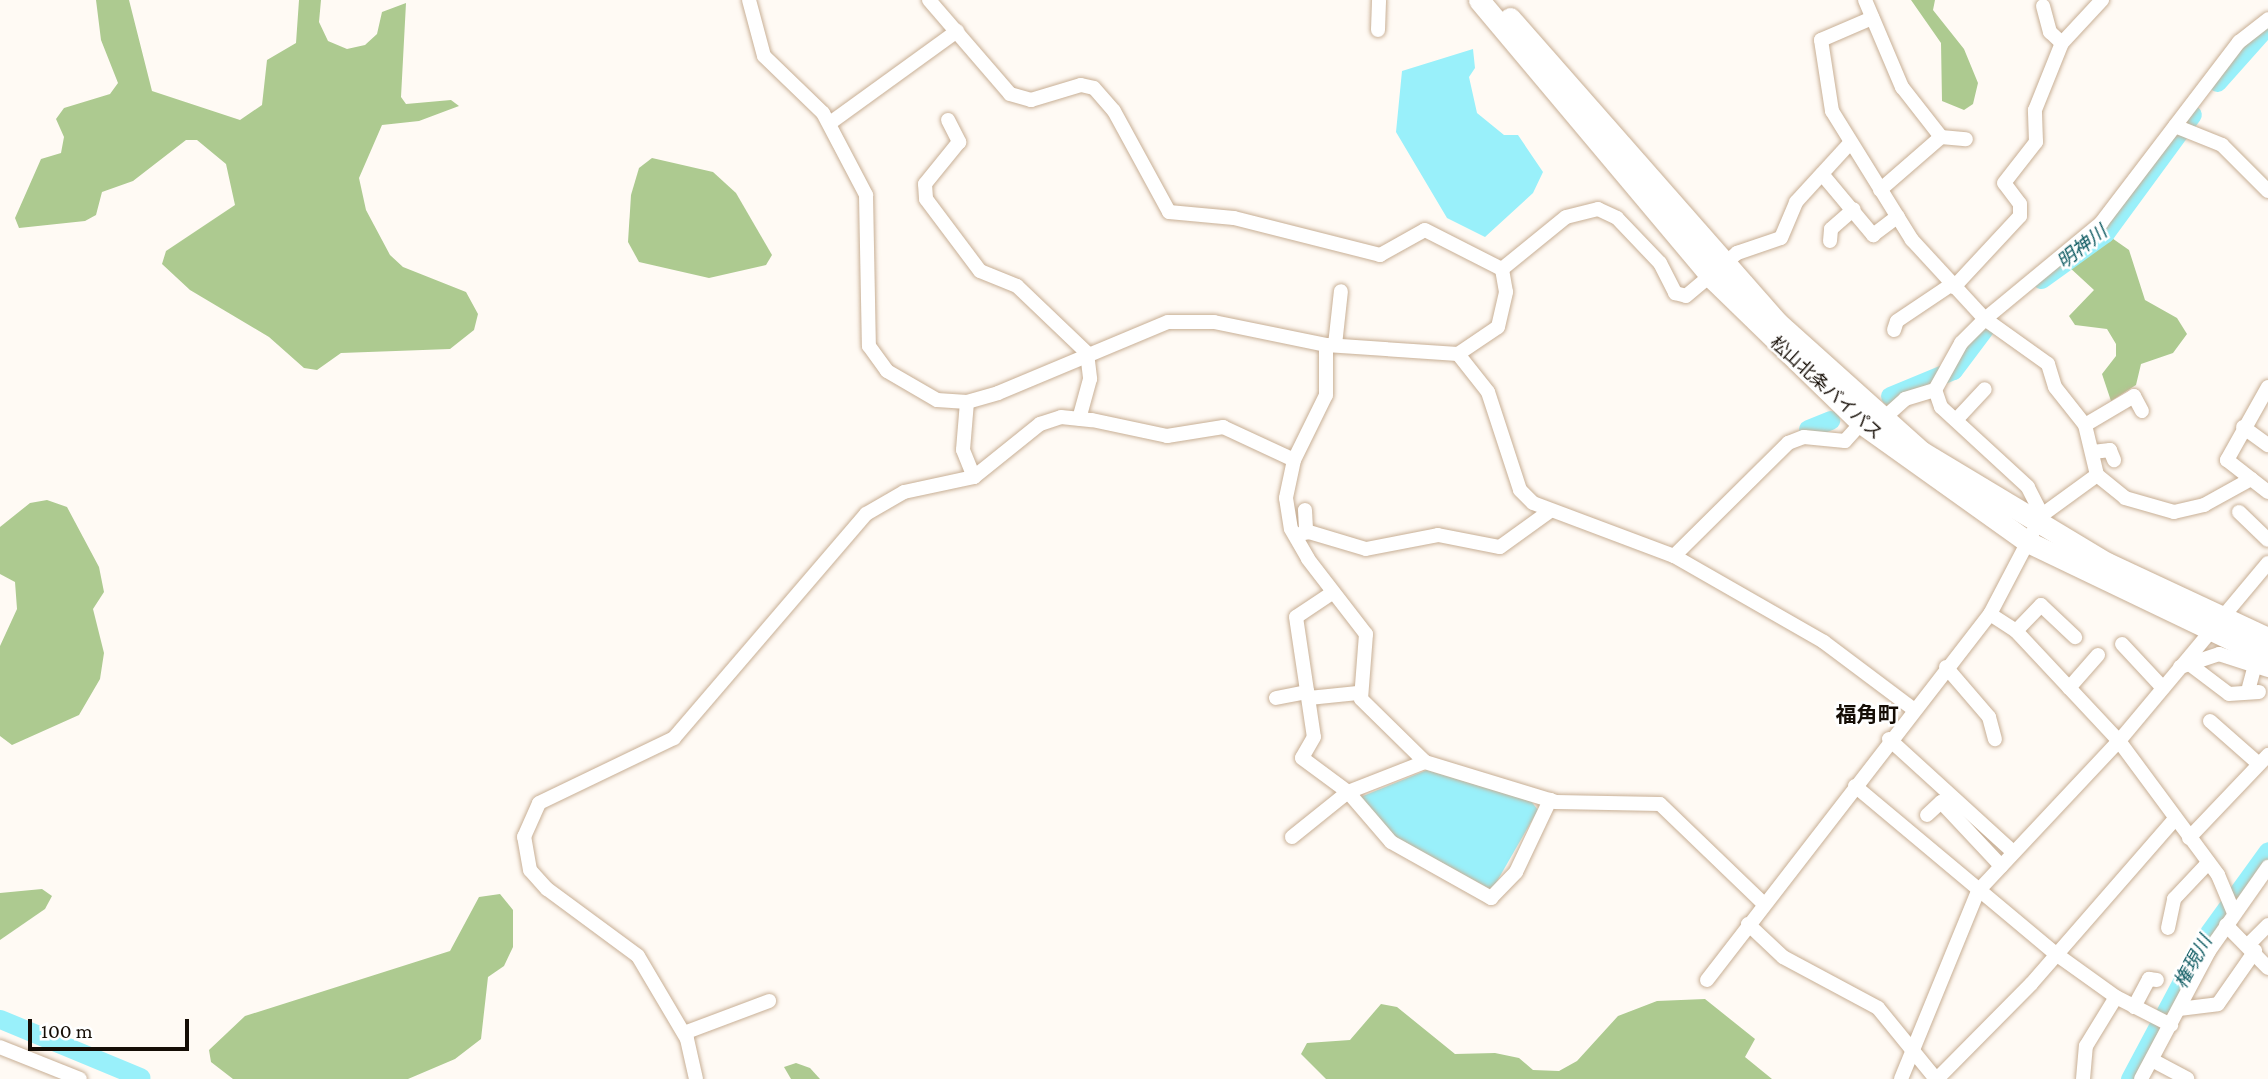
<!DOCTYPE html>
<html>
<head>
<meta charset="utf-8">
<style>
  body { margin:0 }
  #map { position:relative; width:2268px; height:1079px; overflow:hidden; background:#fffaf4; font-family:"Crimson Pro","Noto Sans JP",serif }
  div>[style] { position:absolute }
  [style*='--x'] { left:calc(var(--x)*1px); top:calc(var(--y)*1px); width:calc(var(--w)*1px); rotate:calc(var(--a)*1deg) }
  .forest>* { inset:0; background:#adca90 }
  .water>* { inset:0; background:#99f0fa }
  .river>* { height:19px; margin:-9.5px; padding:0 9.5px; transform-origin:9.5px; border-radius:9.5px; background:#99f0fa }
  .roads { filter:drop-shadow(0 0 2px #c8af95) drop-shadow(0 0 2px #c8af95) }
  .minor>* { height:14px; margin:-7px; padding:0 7px; transform-origin:7px; border-radius:7px; background:#fff }
  .highway>* { height:21px; margin:-10.5px; padding:0 10.5px; transform-origin:10.5px; border-radius:10.5px; background:#fff }
  span { translate:-50% -50%; white-space:nowrap; text-align:center; line-height:1.15; -webkit-text-stroke:5px #fff; paint-order:stroke }
  .street-label { font-size:18px; color:#150d05 }
  .water-label { font-size:19px; color:#0f5b62; font-style:italic }
  .quarter-label { font-size:21px; color:#150d05; font-weight:700 }
  .scale { position:absolute; left:28px; top:1019px; width:161px; height:32px; box-sizing:border-box; border:4px solid #150d05; border-top:0; padding-left:9px; font-size:21px; line-height:24px; white-space:nowrap; color:#150d05; -webkit-text-stroke:5px #fff; paint-order:stroke }
</style>
</head>
<body>
<div id="map">
  <div class="forest">
    <i style="clip-path:polygon(96px 0,129px 0,152px 91px,240px 120px,262px 105px,267px 60px,296px 43px,299px 0,321px 0,319px 22px,328px 41px,347px 49px,365px 45px,377px 34px,382px 12px,406px 3px,401px 97px,406px 104px,451px 100px,459px 106px,419px 121px,382px 125px,359px 178px,366px 210px,390px 255px,403px 267px,466px 292px,478px 314px,474px 330px,450px 349px,341px 353px,317px 370px,304px 368px,269px 337px,190px 290px,162px 264px,166px 251px,235px 205px,226px 164px,197px 140px,186px 140px,133px 181px,102px 192px,96px 215px,85px 221px,19px 228px,15px 218px,41px 159px,61px 153px,64px 137px,56px 119px,64px 108px,110px 94px,118px 83px,101px 40px)"></i>
    <i style="clip-path:polygon(1911px 0,1935px 0,1933px 10px,1964px 49px,1978px 83px,1973px 104px,1964px 110px,1942px 101px,1941px 43px)"></i>
    <i style="clip-path:polygon(652px 158px,713px 172px,736px 193px,772px 255px,766px 265px,709px 278px,639px 262px,628px 242px,631px 195px,639px 168px)"></i>
    <i style="clip-path:polygon(2109px 236px,2129px 250px,2145px 300px,2177px 318px,2187px 334px,2173px 353px,2141px 364px,2136px 385px,2111px 401px,2102px 374px,2116px 356px,2116px 344px,2107px 329px,2075px 325px,2069px 316px,2094px 290px,2068px 266px)"></i>
    <i style="clip-path:polygon(47px 500px,67px 507px,99px 567px,104px 592px,93px 609px,104px 653px,100px 679px,79px 715px,12px 745px,0 736px,0 646px,17px 609px,15px 582px,0 574px,0 527px,30px 503px)"></i>
    <i style="clip-path:polygon(42px 889px,52px 896px,45px 909px,0 940px,0 893px)"></i>
    <i style="clip-path:polygon(500px 894px,513px 910px,513px 947px,504px 966px,488px 977px,481px 1039px,455px 1059px,408px 1079px,233px 1079px,211px 1062px,209px 1050px,245px 1016px,450px 951px,479px 897px)"></i>
    <i style="clip-path:polygon(1705px 999px,1755px 1039px,1745px 1057px,1772px 1079px,1326px 1079px,1301px 1054px,1307px 1043px,1350px 1040px,1381px 1004px,1397px 1007px,1455px 1054px,1495px 1053px,1519px 1058px,1533px 1070px,1559px 1071px,1577px 1061px,1618px 1016px,1657px 1001px)"></i>
    <i style="clip-path:polygon(796px 1063px,810px 1068px,820px 1079px,791px 1079px,784px 1067px)"></i>
  </div>
  <div class="water">
    <i style="clip-path:polygon(1473px 49px,1475px 68px,1469px 77px,1477px 113px,1504px 135px,1518px 135px,1543px 172px,1533px 193px,1485px 237px,1447px 218px,1396px 132px,1402px 71px)"></i>
    <i style="clip-path:polygon(1427px 770px,1531px 801px,1538px 810px,1492px 890px,1395px 838px,1358px 798px)"></i>
  </div>
  <div class="river">
    <i style="--x:2217;--y:82;--w:71;--a:-48.4"></i>
    <i style="--x:2041;--y:279;--w:79;--a:-35.7"></i>
    <i style="--x:2105;--y:233;--w:147;--a:-53.8"></i>
    <i style="--x:1890;--y:396;--w:68;--a:-22.4"></i>
    <i style="--x:1953;--y:370;--w:60;--a:-53.1"></i>
    <i style="--x:1808;--y:429;--w:24;--a:-22"></i>
    <i style="--x:0;--y:1019;--w:152;--a:22.5"></i>
    <i style="--x:2130;--y:1079;--w:160;--a:-62"></i>
    <i style="--x:2205;--y:938;--w:107;--a:-54.1"></i>
  </div>
  <div class="roads">
    <div class="minor">
      <i style="--x:749;--y:0;--w:58;--a:75"></i>
      <i style="--x:764;--y:56;--w:82;--a:44"></i>
      <i style="--x:823;--y:113;--w:93;--a:62.3"></i>
      <i style="--x:866;--y:195;--w:151;--a:88.9"></i>
      <i style="--x:869;--y:346;--w:31;--a:54"></i>
      <i style="--x:887;--y:371;--w:58;--a:30.1"></i>
      <i style="--x:937;--y:400;--w:30;--a:4"></i>
      <i style="--x:967;--y:402;--w:32;--a:-16"></i>
      <i style="--x:998;--y:393;--w:184;--a:-22.7"></i>
      <i style="--x:1168;--y:322;--w:46;--a:0"></i>
      <i style="--x:1214;--y:322;--w:114;--a:11.6"></i>
      <i style="--x:1326;--y:345;--w:132;--a:3.9"></i>
      <i style="--x:1458;--y:354;--w:48;--a:-34"></i>
      <i style="--x:1498;--y:327;--w:36;--a:-77"></i>
      <i style="--x:1506;--y:292;--w:23;--a:-100"></i>
      <i style="--x:929;--y:0;--w:124;--a:49.2"></i>
      <i style="--x:1010;--y:94;--w:22;--a:16"></i>
      <i style="--x:1031;--y:100;--w:52;--a:-16.7"></i>
      <i style="--x:1081;--y:85;--w:13;--a:13"></i>
      <i style="--x:1094;--y:88;--w:30;--a:49"></i>
      <i style="--x:1114;--y:111;--w:115;--a:61.4"></i>
      <i style="--x:1169;--y:212;--w:65;--a:5.3"></i>
      <i style="--x:1234;--y:218;--w:151;--a:14.2"></i>
      <i style="--x:1380;--y:255;--w:51;--a:-29.1"></i>
      <i style="--x:1425;--y:230;--w:86;--a:26.9"></i>
      <i style="--x:1865;--y:0;--w:95;--a:67"></i>
      <i style="--x:1902;--y:87;--w:63;--a:52"></i>
      <i style="--x:2043;--y:6;--w:27;--a:75"></i>
      <i style="--x:2050;--y:32;--w:16;--a:43"></i>
      <i style="--x:1378;--y:30;--w:30;--a:-88"></i>
      <i style="--x:948;--y:120;--w:25;--a:63"></i>
      <i style="--x:959;--y:142;--w:54;--a:129"></i>
      <i style="--x:925;--y:184;--w:15;--a:86"></i>
      <i style="--x:926;--y:199;--w:90;--a:53.1"></i>
      <i style="--x:980;--y:271;--w:40;--a:22"></i>
      <i style="--x:1017;--y:286;--w:97;--a:43.7"></i>
      <i style="--x:1087;--y:353;--w:26;--a:83"></i>
      <i style="--x:1090;--y:379;--w:41;--a:105.4"></i>
      <i style="--x:830;--y:123;--w:157;--a:-35.9"></i>
      <i style="--x:2175;--y:126;--w:51;--a:22"></i>
      <i style="--x:2222;--y:145;--w:65;--a:45"></i>
      <i style="--x:1822;--y:174;--w:80;--a:50.1"></i>
      <i style="--x:1873;--y:235;--w:31;--a:-37"></i>
      <i style="--x:1880;--y:190;--w:81;--a:-41"></i>
      <i style="--x:1941;--y:137;--w:25;--a:5"></i>
      <i style="--x:1830;--y:241;--w:12;--a:-85"></i>
      <i style="--x:1831;--y:229;--w:30;--a:-41"></i>
      <i style="--x:1502;--y:269;--w:82;--a:-39.1"></i>
      <i style="--x:1566;--y:217;--w:33;--a:-14"></i>
      <i style="--x:1598;--y:209;--w:21;--a:25"></i>
      <i style="--x:1617;--y:218;--w:62;--a:46.3"></i>
      <i style="--x:1660;--y:263;--w:34;--a:63"></i>
      <i style="--x:1675;--y:293;--w:11;--a:15"></i>
      <i style="--x:1686;--y:296;--w:67;--a:-40.1"></i>
      <i style="--x:1737;--y:253;--w:46;--a:-18.8"></i>
      <i style="--x:1781;--y:238;--w:39;--a:-67"></i>
      <i style="--x:1796;--y:202;--w:80;--a:-47.5"></i>
      <i style="--x:1954;--y:287;--w:97;--a:-47.1"></i>
      <i style="--x:2020;--y:216;--w:12;--a:-90"></i>
      <i style="--x:2020;--y:204;--w:26;--a:-127"></i>
      <i style="--x:2004;--y:183;--w:52;--a:-52"></i>
      <i style="--x:2036;--y:142;--w:32;--a:-92"></i>
      <i style="--x:2035;--y:110;--w:72;--a:-68.1"></i>
      <i style="--x:2062;--y:43;--w:59;--a:-47.1"></i>
      <i style="--x:1894;--y:330;--w:9;--a:-72"></i>
      <i style="--x:1897;--y:321;--w:66;--a:-33.9"></i>
      <i style="--x:1326;--y:345;--w:50;--a:90"></i>
      <i style="--x:1326;--y:395;--w:72;--a:116.2"></i>
      <i style="--x:1294;--y:460;--w:39;--a:102"></i>
      <i style="--x:1286;--y:498;--w:31;--a:81"></i>
      <i style="--x:1291;--y:529;--w:34;--a:60"></i>
      <i style="--x:1308;--y:559;--w:95;--a:52.3"></i>
      <i style="--x:1366;--y:634;--w:65;--a:94.4"></i>
      <i style="--x:1361;--y:699;--w:90;--a:44.5"></i>
      <i style="--x:1425;--y:762;--w:137;--a:17"></i>
      <i style="--x:1556;--y:802;--w:104;--a:1.1"></i>
      <i style="--x:1660;--y:804;--w:141;--a:43.9"></i>
      <i style="--x:1335;--y:345;--w:54;--a:-83.7"></i>
      <i style="--x:1458;--y:354;--w:48;--a:51.7"></i>
      <i style="--x:1488;--y:392;--w:103;--a:71.9"></i>
      <i style="--x:1520;--y:490;--w:18;--a:45"></i>
      <i style="--x:1533;--y:503;--w:151;--a:20.6"></i>
      <i style="--x:1674;--y:556;--w:173;--a:29.8"></i>
      <i style="--x:1824;--y:642;--w:110;--a:36.9"></i>
      <i style="--x:2268;--y:387;--w:84;--a:119.3"></i>
      <i style="--x:2227;--y:460;--w:52;--a:38"></i>
      <i style="--x:967;--y:402;--w:48;--a:94.8"></i>
      <i style="--x:963;--y:450;--w:29;--a:68"></i>
      <i style="--x:1883;--y:419;--w:30;--a:-42"></i>
      <i style="--x:1905;--y:399;--w:31;--a:-17"></i>
      <i style="--x:1956;--y:420;--w:42;--a:-46.9"></i>
      <i style="--x:2085;--y:425;--w:57;--a:-30.6"></i>
      <i style="--x:2134;--y:396;--w:17;--a:62"></i>
      <i style="--x:2243;--y:427;--w:31;--a:36"></i>
      <i style="--x:2093;--y:452;--w:17;--a:-7"></i>
      <i style="--x:2110;--y:450;--w:11;--a:68"></i>
      <i style="--x:2097;--y:475;--w:36;--a:39"></i>
      <i style="--x:2125;--y:498;--w:51;--a:15.9"></i>
      <i style="--x:2174;--y:512;--w:31;--a:-13"></i>
      <i style="--x:2204;--y:505;--w:54;--a:-29"></i>
      <i style="--x:1305;--y:510;--w:22;--a:87"></i>
      <i style="--x:2239;--y:512;--w:40;--a:44"></i>
      <i style="--x:2042;--y:515;--w:31;--a:-117"></i>
      <i style="--x:2028;--y:487;--w:118;--a:-137.4"></i>
      <i style="--x:1941;--y:407;--w:18;--a:-109"></i>
      <i style="--x:1935;--y:390;--w:54;--a:-61"></i>
      <i style="--x:1961;--y:343;--w:34;--a:-45"></i>
      <i style="--x:1985;--y:319;--w:151;--a:-39.6"></i>
      <i style="--x:2101;--y:223;--w:228;--a:-52.7"></i>
      <i style="--x:2239;--y:42;--w:37;--a:-38"></i>
      <i style="--x:1295;--y:535;--w:14;--a:-12"></i>
      <i style="--x:1309;--y:532;--w:59;--a:16.6"></i>
      <i style="--x:1366;--y:549;--w:73;--a:-11"></i>
      <i style="--x:1438;--y:535;--w:63;--a:11"></i>
      <i style="--x:1500;--y:547;--w:62;--a:-35.8"></i>
      <i style="--x:1674;--y:556;--w:161;--a:-44.7"></i>
      <i style="--x:1788;--y:443;--w:17;--a:-21"></i>
      <i style="--x:1804;--y:437;--w:41;--a:5.6"></i>
      <i style="--x:1845;--y:441;--w:24;--a:-48"></i>
      <i style="--x:1332;--y:593;--w:43;--a:146.3"></i>
      <i style="--x:1296;--y:617;--w:121;--a:81.5"></i>
      <i style="--x:1314;--y:737;--w:24;--a:120"></i>
      <i style="--x:1302;--y:758;--w:57;--a:36.5"></i>
      <i style="--x:1348;--y:792;--w:66;--a:49.3"></i>
      <i style="--x:1391;--y:842;--w:115;--a:29.2"></i>
      <i style="--x:1491;--y:898;--w:36;--a:-46"></i>
      <i style="--x:1516;--y:872;--w:80;--a:-64.7"></i>
      <i style="--x:1990;--y:614;--w:31;--a:33"></i>
      <i style="--x:2016;--y:631;--w:151;--a:46.9"></i>
      <i style="--x:2119;--y:741;--w:167;--a:53.5"></i>
      <i style="--x:2218;--y:875;--w:41;--a:67.2"></i>
      <i style="--x:2016;--y:631;--w:36;--a:-46"></i>
      <i style="--x:2041;--y:605;--w:47;--a:43.3"></i>
      <i style="--x:2122;--y:644;--w:60;--a:47"></i>
      <i style="--x:2192;--y:666;--w:46;--a:37.1"></i>
      <i style="--x:2229;--y:694;--w:30;--a:-4"></i>
      <i style="--x:1946;--y:667;--w:66;--a:49.3"></i>
      <i style="--x:1989;--y:717;--w:23;--a:75"></i>
      <i style="--x:2180;--y:667;--w:41;--a:-18.4"></i>
      <i style="--x:2219;--y:654;--w:52;--a:18.1"></i>
      <i style="--x:2069;--y:688;--w:44;--a:-48.7"></i>
      <i style="--x:2248;--y:691;--w:27;--a:-75"></i>
      <i style="--x:1276;--y:698;--w:32;--a:-11"></i>
      <i style="--x:1309;--y:698;--w:49;--a:-5.8"></i>
      <i style="--x:2210;--y:721;--w:65;--a:41.3"></i>
      <i style="--x:1889;--y:739;--w:168;--a:42.3"></i>
      <i style="--x:1855;--y:786;--w:262;--a:39.9"></i>
      <i style="--x:2056;--y:954;--w:74;--a:35.6"></i>
      <i style="--x:2116;--y:997;--w:62;--a:27"></i>
      <i style="--x:1927;--y:815;--w:19;--a:-43"></i>
      <i style="--x:1941;--y:802;--w:88;--a:46.8"></i>
      <i style="--x:1292;--y:837;--w:72;--a:-38.8"></i>
      <i style="--x:1348;--y:792;--w:83;--a:-21.3"></i>
      <i style="--x:2189;--y:838;--w:115;--a:-46.4"></i>
      <i style="--x:1748;--y:924;--w:48;--a:43.3"></i>
      <i style="--x:1783;--y:957;--w:108;--a:28.2"></i>
      <i style="--x:1878;--y:1008;--w:92;--a:50.8"></i>
      <i style="--x:2226;--y:925;--w:60;--a:45.7"></i>
      <i style="--x:2168;--y:928;--w:30;--a:-78"></i>
      <i style="--x:2174;--y:899;--w:50;--a:-46.6"></i>
      <i style="--x:2249;--y:944;--w:27;--a:-45"></i>
      <i style="--x:1707;--y:980;--w:463;--a:-52.3"></i>
      <i style="--x:1990;--y:614;--w:112;--a:-62.3"></i>
      <i style="--x:2042;--y:515;--w:68;--a:-36"></i>
      <i style="--x:2097;--y:475;--w:51;--a:-103.5"></i>
      <i style="--x:2085;--y:425;--w:48;--a:-128.3"></i>
      <i style="--x:2055;--y:387;--w:24;--a:-107"></i>
      <i style="--x:2048;--y:364;--w:77;--a:-144.5"></i>
      <i style="--x:1985;--y:319;--w:108;--a:-132.7"></i>
      <i style="--x:1912;--y:240;--w:152;--a:-121.8"></i>
      <i style="--x:1832;--y:111;--w:72;--a:-98.8"></i>
      <i style="--x:1821;--y:40;--w:56;--a:-23.3"></i>
      <i style="--x:2134;--y:1007;--w:32;--a:-62"></i>
      <i style="--x:2149;--y:979;--w:8;--a:7"></i>
      <i style="--x:2179;--y:1009;--w:39;--a:-7"></i>
      <i style="--x:2218;--y:1004;--w:65;--a:-55.1"></i>
      <i style="--x:684;--y:1033;--w:91;--a:-20.6"></i>
      <i style="--x:0;--y:1047;--w:86;--a:21.8"></i>
      <i style="--x:2152;--y:1060;--w:40;--a:28"></i>
      <i style="--x:696;--y:1079;--w:41;--a:-102.7"></i>
      <i style="--x:687;--y:1039;--w:96;--a:-120.6"></i>
      <i style="--x:638;--y:956;--w:113;--a:-143.6"></i>
      <i style="--x:547;--y:889;--w:25;--a:-132"></i>
      <i style="--x:530;--y:870;--w:34;--a:-100"></i>
      <i style="--x:524;--y:837;--w:37;--a:-66"></i>
      <i style="--x:539;--y:803;--w:150;--a:-25.7"></i>
      <i style="--x:674;--y:738;--w:295;--a:-49.4"></i>
      <i style="--x:866;--y:514;--w:44;--a:-30.1"></i>
      <i style="--x:904;--y:492;--w:72;--a:-12.1"></i>
      <i style="--x:974;--y:477;--w:85;--a:-38.8"></i>
      <i style="--x:1040;--y:424;--w:22;--a:-18"></i>
      <i style="--x:1061;--y:417;--w:31;--a:6"></i>
      <i style="--x:1092;--y:420;--w:77;--a:12"></i>
      <i style="--x:1167;--y:436;--w:57;--a:-9.1"></i>
      <i style="--x:1223;--y:427;--w:78;--a:24.9"></i>
      <i style="--x:1901;--y:1079;--w:203;--a:-67.7"></i>
      <i style="--x:1978;--y:891;--w:206;--a:-46.8"></i>
      <i style="--x:2119;--y:741;--w:232;--a:-50.1"></i>
      <i style="--x:1937;--y:1079;--w:134;--a:-45.3"></i>
      <i style="--x:2031;--y:984;--w:219;--a:-48.9"></i>
      <i style="--x:2083;--y:1079;--w:33;--a:-85"></i>
      <i style="--x:2086;--y:1046;--w:57;--a:-58.5"></i>
      <i style="--x:2141;--y:1079;--w:145;--a:-62"></i>
      <i style="--x:2209;--y:951;--w:103;--a:-54.9"></i>
    </div>
    <div class="highway">
      <i style="--x:1479;--y:0;--w:363;--a:50"></i>
      <i style="--x:1712;--y:278;--w:208;--a:44.2"></i>
      <i style="--x:1861;--y:423;--w:205;--a:35.5"></i>
      <i style="--x:2028;--y:542;--w:266;--a:25.6"></i>
      <i style="--x:1510;--y:18;--w:405;--a:48.7"></i>
      <i style="--x:1777;--y:322;--w:195;--a:41.9"></i>
      <i style="--x:1922;--y:452;--w:216;--a:31"></i>
      <i style="--x:2107;--y:563;--w:178;--a:25"></i>
    </div>
  </div>
  <div class="street-label">
    <span style="left:1826px;top:388px;rotate:42deg">松山北条バイパス</span>
  </div>
  <div class="water-label">
    <span style="left:2082px;top:247px;rotate:-38deg">明神川</span>
    <span style="left:2193px;top:962px;rotate:-61deg">権現川</span>
  </div>
  <div class="quarter-label">
    <span style="left:1867px;top:715px">福角町</span>
  </div>
  <div class="scale">100 m</div>
</div>
</body>
</html>
